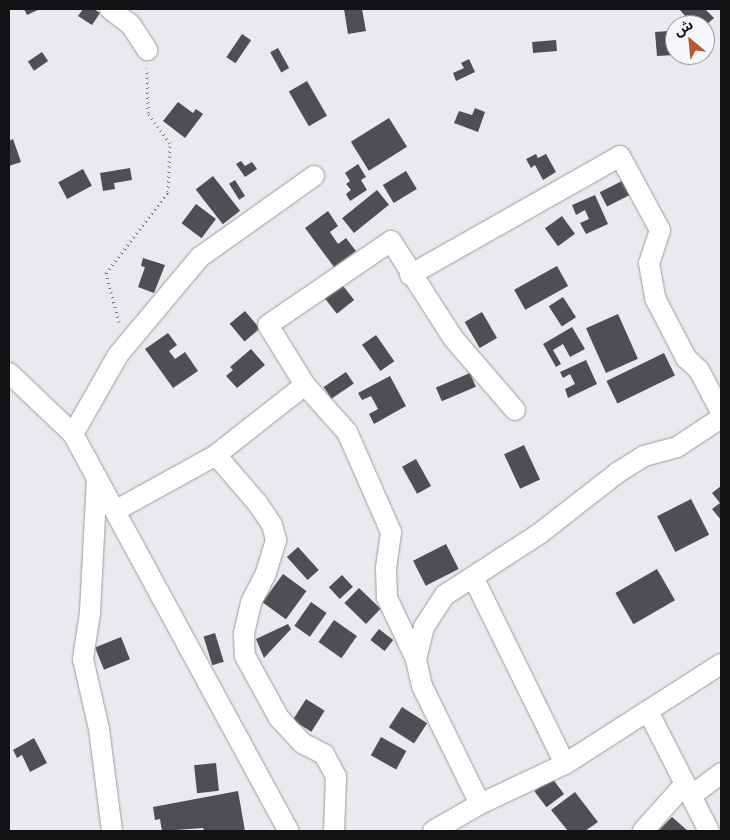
<!DOCTYPE html>
<html>
<head>
<meta charset="utf-8">
<style>
  body { margin:0 }
  #map { position:relative; width:730px; height:840px; overflow:hidden; background:#e8eaee; font-family:Cabin,"Noto Sans Arabic",sans-serif }
  div>[style] { position:absolute }
  [style*='--x'] { left:calc(var(--x)*1px); top:calc(var(--y)*1px); width:calc(var(--w)*1px); rotate:calc(var(--a)*1deg) }
  .building>* { inset:0; background:#4f4f53; transform-origin:0 0 }
  .path>* { height:3px; margin-top:-1.5px; transform-origin:0; background:repeating-linear-gradient(90deg,#77787b 0 1px,transparent 0 5px) }
  .roads { filter:drop-shadow(0 0 1px #9a9ca0) drop-shadow(0 0 1px #9a9ca0) }
  .minor>* { height:20px; margin:-10px; padding:0 10px; transform-origin:10px; border-radius:10px; background:#fff }
  span { translate:-50% -50%; white-space:nowrap; text-align:center; line-height:1.15; -webkit-text-stroke:5px #f5f7fb; paint-order:stroke }
  .frame { position:absolute; inset:0; border:10px solid #121214; pointer-events:none }
  .north { position:absolute; left:665px; top:15px; width:50px; height:50px; box-sizing:border-box; background:#f5f7fb; border:1px solid #9a9b9f; border-radius:50%; rotate:332deg; font-size:14px; font-weight:700; line-height:20px; text-align:center; color:#121214 }
  .north::after { content:''; display:block; margin:auto; width:18px; height:22px; background:#bd572b; clip-path:polygon(50% 0,100% 100%,50% 72%,0 100%) }
</style>
</head>
<body>
<div id="map">
  <div class="building">
    <i style="clip-path:polygon(24px 9px,40px 9px,27px 15px)"></i>
    <i style="clip-path:polygon(83px 9px,94px 9px,100px 13px,92px 25px,78px 16px)"></i>
    <i style="clip-path:polygon(344px 9px,362px 9px,366px 31px,348px 34px)"></i>
    <i style="clip-path:polygon(679px 9px,705px 9px,714px 18px,705px 26px,693px 25px)"></i>
    <i style="clip-path:polygon(669px 31px,670px 40px,675px 40px,675px 55px,657px 56px,655px 32px)"></i>
    <i style="left:242px;top:34px;width:11px;height:28px;rotate:34deg"></i>
    <i style="left:556px;top:40px;width:11px;height:24px;rotate:85deg"></i>
    <i style="left:278px;top:48px;width:23px;height:9px;rotate:61deg"></i>
    <i style="left:42px;top:52px;width:11px;height:17px;rotate:56deg"></i>
    <i style="clip-path:polygon(469px 59px,475px 72px,456px 81px,453px 73px,464px 68px,461px 63px)"></i>
    <i style="left:307px;top:81px;width:40px;height:21px;rotate:60deg"></i>
    <i style="clip-path:polygon(178px 102px,193px 113px,196px 109px,203px 114px,185px 138px,163px 121px)"></i>
    <i style="clip-path:polygon(475px 108px,485px 112px,478px 132px,454px 123px,459px 111px,472px 115px)"></i>
    <i style="left:389px;top:118px;width:34px;height:45px;rotate:58deg"></i>
    <i style="clip-path:polygon(13px 139px,21px 162px,9px 166px,9px 141px)"></i>
    <i style="clip-path:polygon(536px 154px,538px 158px,546px 154px,556px 172px,543px 180px,535px 165px,531px 168px,526px 159px)"></i>
    <i style="clip-path:polygon(241px 161px,245px 166px,252px 162px,257px 169px,245px 177px,236px 164px)"></i>
    <i style="clip-path:polygon(358px 164px,366px 177px,361px 180px,367px 190px,350px 201px,346px 194px,351px 190px,346px 184px,350px 181px,345px 173px)"></i>
    <i style="clip-path:polygon(130px 168px,132px 180px,114px 183px,115px 189px,103px 191px,100px 173px)"></i>
    <i style="left:83px;top:169px;width:19px;height:28px;rotate:62deg"></i>
    <i style="left:406px;top:171px;width:21px;height:27px;rotate:59deg"></i>
    <i style="left:213px;top:176px;width:44px;height:22px;rotate:52deg"></i>
    <i style="left:235px;top:180px;width:19px;height:7px;rotate:58deg"></i>
    <i style="left:622px;top:181px;width:16px;height:25px;rotate:63deg"></i>
    <i style="left:377px;top:190px;width:19px;height:45px;rotate:51deg"></i>
    <i style="clip-path:polygon(595px 195px,608px 224px,586px 234px,580px 223px,589px 219px,585px 210px,576px 215px,572px 205px)"></i>
    <i style="left:196px;top:204px;width:25px;height:24px;rotate:37deg"></i>
    <i style="clip-path:polygon(328px 211px,338px 226px,330px 232px,338px 244px,346px 238px,356px 251px,334px 267px,305px 228px)"></i>
    <i style="left:562px;top:216px;width:22px;height:21px;rotate:54deg"></i>
    <i style="clip-path:polygon(143px 258px,165px 265px,154px 293px,138px 287px,145px 267px,141px 266px)"></i>
    <i style="left:557px;top:266px;width:23px;height:49px;rotate:61deg"></i>
    <i style="left:340px;top:282px;width:23px;height:22px;rotate:52deg"></i>
    <i style="left:563px;top:297px;width:24px;height:17px;rotate:57deg"></i>
    <i style="left:245px;top:311px;width:23px;height:20px;rotate:50deg"></i>
    <i style="left:482px;top:312px;width:30px;height:20px;rotate:60deg"></i>
    <i style="left:618px;top:314px;width:49px;height:35px;rotate:66deg"></i>
    <i style="clip-path:polygon(572px 327px,585px 349px,570px 357px,563px 344px,553px 350px,561px 364px,556px 367px,543px 344px)"></i>
    <i style="clip-path:polygon(168px 333px,177px 345px,169px 351px,175px 359px,185px 352px,198px 371px,173px 388px,145px 349px)"></i>
    <i style="left:376px;top:335px;width:32px;height:17px;rotate:55deg"></i>
    <i style="clip-path:polygon(251px 349px,265px 365px,237px 388px,226px 376px,233px 370px,230px 367px)"></i>
    <i style="left:664px;top:353px;width:25px;height:64px;rotate:64deg"></i>
    <i style="clip-path:polygon(586px 360px,597px 384px,568px 398px,565px 389px,575px 384px,570px 374px,563px 378px,560px 372px)"></i>
    <i style="left:346px;top:372px;width:14px;height:27px;rotate:56deg"></i>
    <i style="left:470px;top:373px;width:15px;height:37px;rotate:67deg"></i>
    <i style="clip-path:polygon(390px 376px,406px 406px,374px 424px,369px 414px,378px 409px,371px 396px,362px 400px,358px 393px)"></i>
    <i style="left:524px;top:445px;width:38px;height:22px;rotate:65deg"></i>
    <i style="left:416px;top:459px;width:31px;height:16px;rotate:61deg"></i>
    <i style="clip-path:polygon(721px 486px,721px 520px,712px 509px,720px 503px,712px 493px)"></i>
    <i style="left:691px;top:499px;width:40px;height:38px;rotate:63deg"></i>
    <i style="left:446px;top:544px;width:28px;height:37px;rotate:63deg"></i>
    <i style="left:298px;top:547px;width:31px;height:15px;rotate:48deg"></i>
    <i style="left:657px;top:569px;width:36px;height:48px;rotate:60deg"></i>
    <i style="left:283px;top:574px;width:29px;height:35px;rotate:36deg"></i>
    <i style="left:342px;top:575px;width:16px;height:18px;rotate:47deg"></i>
    <i style="left:359px;top:588px;width:30px;height:21px;rotate:44deg"></i>
    <i style="left:311px;top:602px;width:19px;height:29px;rotate:35deg"></i>
    <i style="left:334px;top:620px;width:28px;height:27px;rotate:35deg"></i>
    <i style="clip-path:polygon(288px 624px,291px 629px,264px 658px,256px 639px)"></i>
    <i style="left:379px;top:629px;width:18px;height:14px;rotate:38deg"></i>
    <i style="left:215px;top:633px;width:30px;height:12px;rotate:73deg"></i>
    <i style="left:121px;top:637px;width:24px;height:28px;rotate:68deg"></i>
    <i style="left:306px;top:699px;width:22px;height:25px;rotate:32deg"></i>
    <i style="left:402px;top:707px;width:30px;height:24px;rotate:33deg"></i>
    <i style="left:381px;top:737px;width:29px;height:21px;rotate:29deg"></i>
    <i style="clip-path:polygon(34px 738px,47px 763px,30px 772px,22px 755px,17px 758px,13px 750px)"></i>
    <i style="left:216px;top:763px;width:28px;height:22px;rotate:84deg"></i>
    <i style="left:552px;top:778px;width:20px;height:22px;rotate:53deg"></i>
    <i style="clip-path:polygon(238px 791px,245px 831px,204px 831px,203px 828px,162px 831px,160px 819px,155px 820px,153px 807px)"></i>
    <i style="clip-path:polygon(575px 792px,598px 822px,585px 831px,568px 831px,551px 810px)"></i>
    <i style="clip-path:polygon(672px 817px,688px 831px,658px 831px)"></i>
  </div>
  <div class="path">
    <i style="--x:119;--y:322;--w:51;--a:-104.9"></i>
    <i style="--x:106;--y:273;--w:102;--a:-52.6"></i>
    <i style="--x:168;--y:192;--w:49;--a:-87.7"></i>
    <i style="--x:170;--y:143;--w:37;--a:-126"></i>
    <i style="--x:148;--y:113;--w:45;--a:-91.3"></i>
  </div>
  <div class="roads">
    <div class="minor">
      <i style="--x:110;--y:9;--w:26;--a:37"></i>
      <i style="--x:131;--y:25;--w:30;--a:57"></i>
      <i style="--x:410;--y:275;--w:241;--a:-29.5"></i>
      <i style="--x:620;--y:156;--w:84;--a:61.6"></i>
      <i style="--x:660;--y:230;--w:35;--a:108"></i>
      <i style="--x:649;--y:263;--w:36;--a:80"></i>
      <i style="--x:655;--y:298;--w:68;--a:62.7"></i>
      <i style="--x:686;--y:358;--w:18;--a:43"></i>
      <i style="--x:699;--y:370;--w:47;--a:62.4"></i>
      <i style="--x:9;--y:373;--w:88;--a:43.6"></i>
      <i style="--x:73;--y:434;--w:452;--a:61.5"></i>
      <i style="--x:73;--y:434;--w:91;--a:-60.3"></i>
      <i style="--x:118;--y:355;--w:128;--a:-50.1"></i>
      <i style="--x:200;--y:257;--w:140;--a:-35.4"></i>
      <i style="--x:216;--y:455;--w:65;--a:49.4"></i>
      <i style="--x:258;--y:504;--w:25;--a:56"></i>
      <i style="--x:272;--y:525;--w:16;--a:75"></i>
      <i style="--x:276;--y:540;--w:37;--a:107"></i>
      <i style="--x:265;--y:575;--w:31;--a:117"></i>
      <i style="--x:251;--y:603;--w:31;--a:103"></i>
      <i style="--x:244;--y:633;--w:23;--a:88"></i>
      <i style="--x:245;--y:656;--w:71;--a:61.3"></i>
      <i style="--x:279;--y:718;--w:34;--a:47"></i>
      <i style="--x:302;--y:743;--w:25;--a:27"></i>
      <i style="--x:324;--y:754;--w:26;--a:62"></i>
      <i style="--x:336;--y:777;--w:54;--a:92.1"></i>
      <i style="--x:97;--y:478;--w:135;--a:93"></i>
      <i style="--x:90;--y:613;--w:47;--a:98.7"></i>
      <i style="--x:83;--y:659;--w:72;--a:77.1"></i>
      <i style="--x:99;--y:729;--w:103;--a:82.7"></i>
      <i style="--x:115;--y:511;--w:115;--a:-29"></i>
      <i style="--x:216;--y:455;--w:113;--a:-38.2"></i>
      <i style="--x:473;--y:577;--w:208;--a:63.8"></i>
      <i style="--x:416;--y:659;--w:68;--a:-115.4"></i>
      <i style="--x:387;--y:598;--w:30;--a:-92"></i>
      <i style="--x:386;--y:568;--w:36;--a:-82"></i>
      <i style="--x:391;--y:532;--w:109;--a:-113.7"></i>
      <i style="--x:347;--y:432;--w:63;--a:-131.8"></i>
      <i style="--x:305;--y:385;--w:70;--a:-121.7"></i>
      <i style="--x:268;--y:325;--w:149;--a:-34.3"></i>
      <i style="--x:391;--y:241;--w:115;--a:57.4"></i>
      <i style="--x:453;--y:338;--w:95;--a:49.3"></i>
      <i style="--x:648;--y:711;--w:135;--a:63.1"></i>
      <i style="--x:691;--y:796;--w:38;--a:-37"></i>
      <i style="--x:480;--y:804;--w:131;--a:-116.2"></i>
      <i style="--x:422;--y:686;--w:28;--a:-103"></i>
      <i style="--x:416;--y:659;--w:33;--a:-76"></i>
      <i style="--x:424;--y:627;--w:38;--a:-57"></i>
      <i style="--x:445;--y:595;--w:112;--a:-33"></i>
      <i style="--x:539;--y:534;--w:99;--a:-38"></i>
      <i style="--x:617;--y:473;--w:32;--a:-32"></i>
      <i style="--x:644;--y:456;--w:34;--a:-15"></i>
      <i style="--x:677;--y:447;--w:53;--a:-33.4"></i>
      <i style="--x:433;--y:831;--w:54;--a:-29.9"></i>
      <i style="--x:480;--y:804;--w:94;--a:-25.2"></i>
      <i style="--x:565;--y:764;--w:185;--a:-32.7"></i>
      <i style="--x:643;--y:831;--w:63;--a:-48.2"></i>
    </div>
  </div>
  <div class="frame"></div>
  <div class="north">ش</div>
</div>
</body>
</html>
